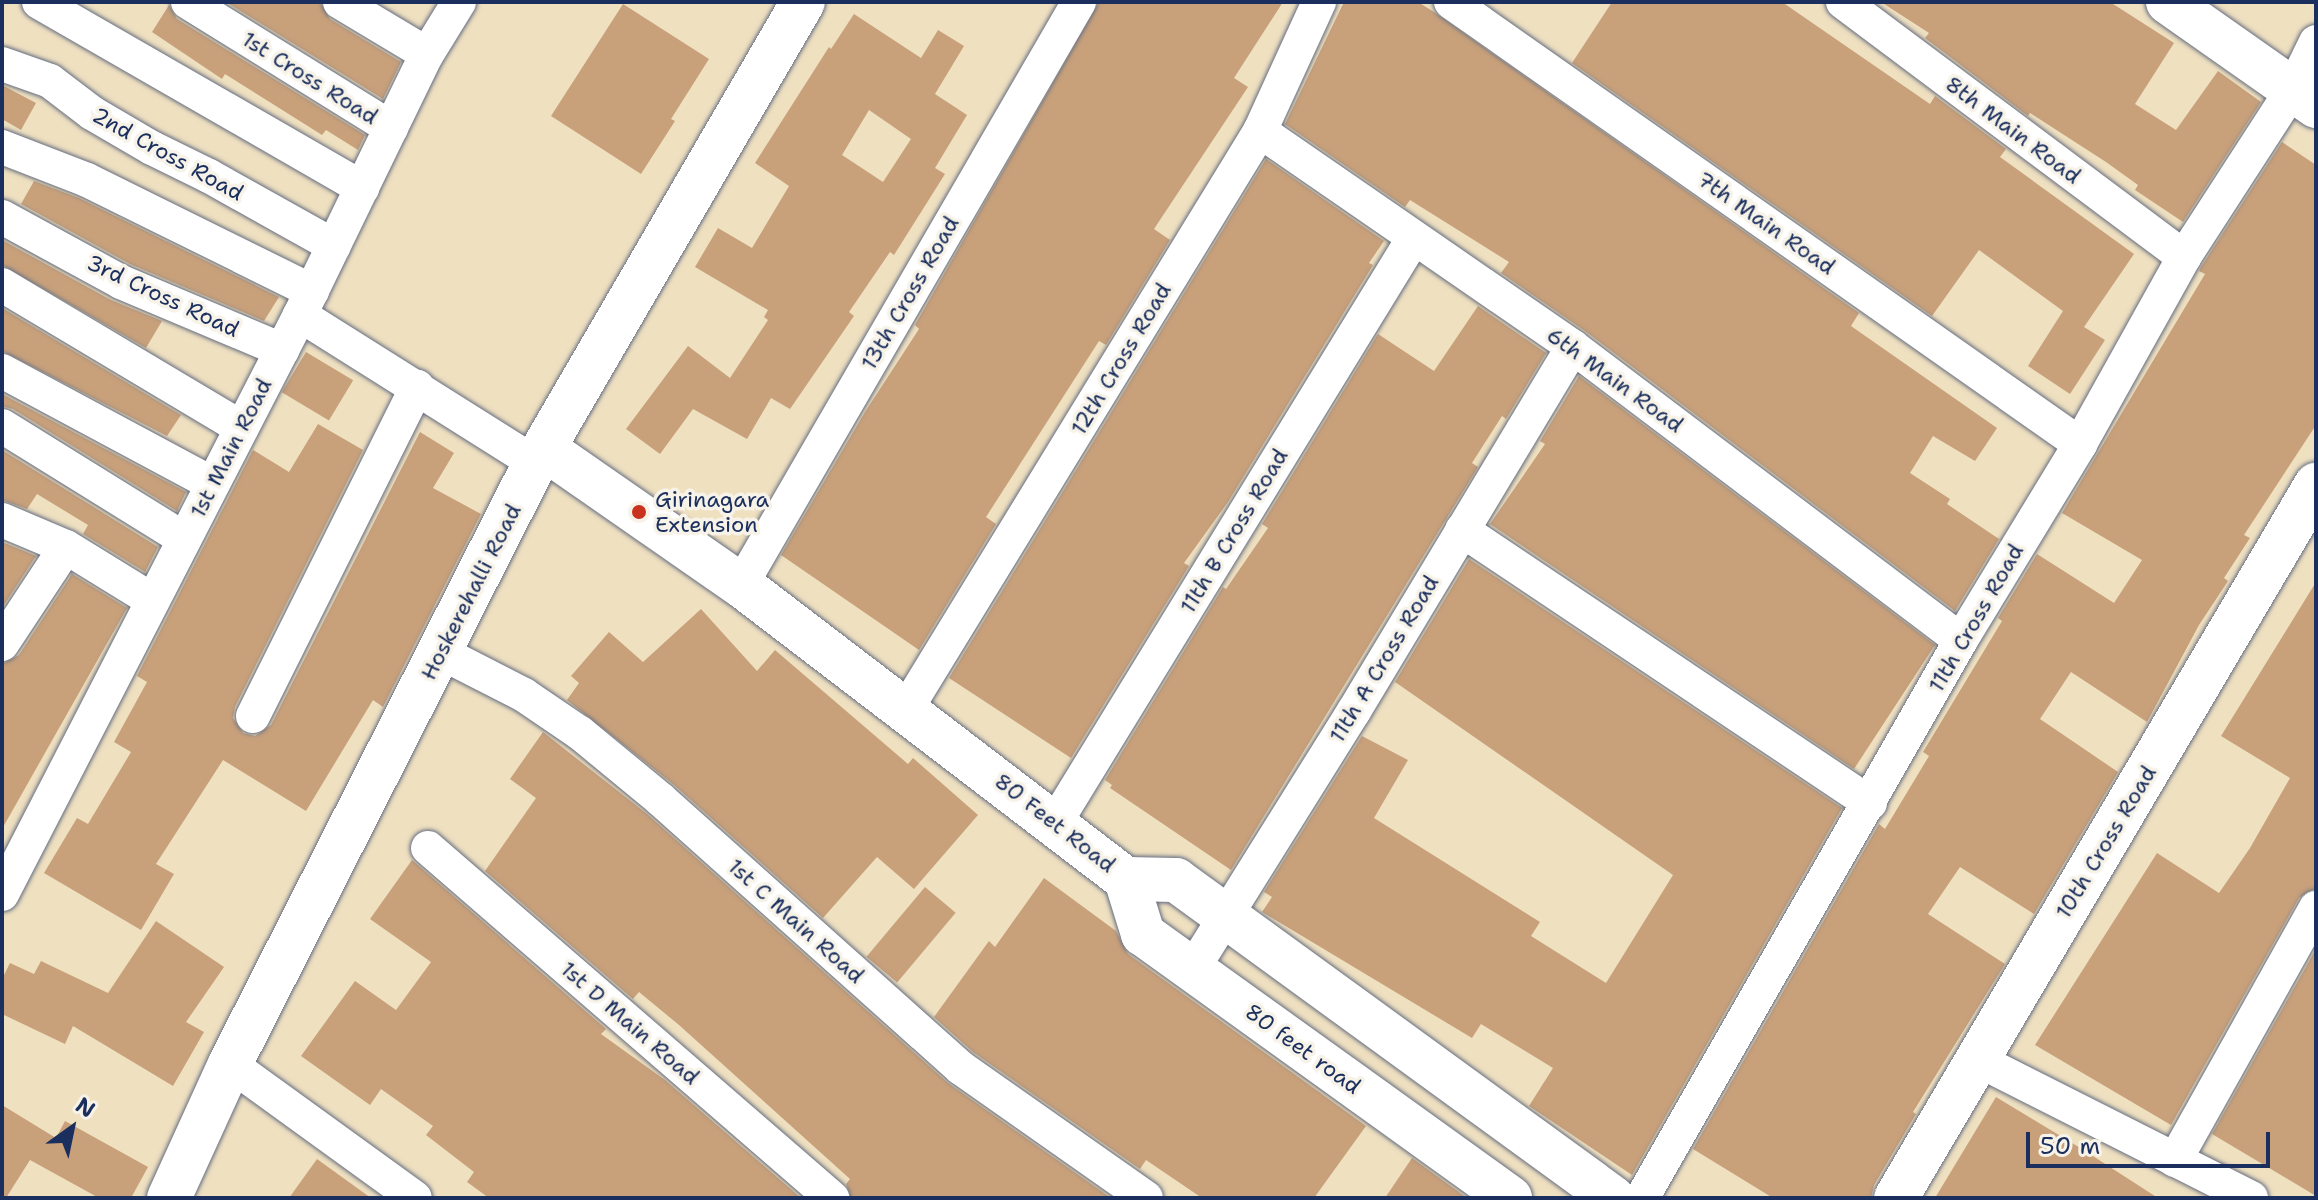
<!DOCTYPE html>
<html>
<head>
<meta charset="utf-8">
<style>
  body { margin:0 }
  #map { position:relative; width:2318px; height:1200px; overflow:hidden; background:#efe0c0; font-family:"Shantell Sans",sans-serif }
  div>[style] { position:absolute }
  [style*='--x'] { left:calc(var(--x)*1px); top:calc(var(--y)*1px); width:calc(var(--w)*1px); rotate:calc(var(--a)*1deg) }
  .building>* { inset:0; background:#c8a17b; transform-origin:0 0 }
  .roads { filter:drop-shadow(0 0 2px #656d80) drop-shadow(0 0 2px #656d80) }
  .street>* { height:34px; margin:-17px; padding:0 17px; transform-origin:17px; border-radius:17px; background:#fff }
  .secondary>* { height:44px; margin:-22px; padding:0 22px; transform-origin:22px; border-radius:22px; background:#fff }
  .dots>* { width:22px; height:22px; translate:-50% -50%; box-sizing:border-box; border:4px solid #f7f3e8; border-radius:50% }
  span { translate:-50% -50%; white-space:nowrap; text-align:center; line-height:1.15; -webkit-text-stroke:7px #f7f3e8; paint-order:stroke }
  .street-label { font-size:22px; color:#1b2f5e }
  .poi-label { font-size:22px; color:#1b2f5e }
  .left { translate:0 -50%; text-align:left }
  .frame { position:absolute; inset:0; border:4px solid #1b2f5e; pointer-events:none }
  .north { position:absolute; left:32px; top:1088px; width:80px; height:80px; -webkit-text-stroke:6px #f7f3e8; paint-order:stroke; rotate:33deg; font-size:22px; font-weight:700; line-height:32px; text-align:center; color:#1b2f5e }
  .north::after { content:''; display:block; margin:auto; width:28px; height:36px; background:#1b2f5e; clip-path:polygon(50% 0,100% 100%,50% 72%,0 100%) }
  .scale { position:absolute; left:2026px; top:1132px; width:244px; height:36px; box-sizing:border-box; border:4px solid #1b2f5e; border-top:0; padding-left:10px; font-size:24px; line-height:28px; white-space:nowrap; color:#1b2f5e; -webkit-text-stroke:6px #f7f3e8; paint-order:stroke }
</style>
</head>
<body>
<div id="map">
  <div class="building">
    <i style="clip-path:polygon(226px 2px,320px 2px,330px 19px,401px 62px,383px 99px)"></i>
    <i style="clip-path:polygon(1099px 2px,1283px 2px,1234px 78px,1248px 87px,1154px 229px,1170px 240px,1106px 345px,1099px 341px,986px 517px,996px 524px,919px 650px,781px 555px,865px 412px,919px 329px,915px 325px)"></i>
    <i style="clip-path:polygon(1344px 2px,1418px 2px,1434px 12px,1859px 313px,1851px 326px,1997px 428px,1975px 461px,1933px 436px,1910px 473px,1950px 499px,1947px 504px,1999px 539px,1955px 611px,1585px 331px,1501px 273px,1509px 262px,1410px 200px,1405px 207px,1285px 124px)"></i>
    <i style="clip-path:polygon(1612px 2px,1782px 2px,1930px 104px,1935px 96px,2006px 149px,2000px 157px,2134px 254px,2084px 327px,2105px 340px,2070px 394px,2028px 366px,2063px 311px,1979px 250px,1932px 316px,1572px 63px)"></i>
    <i style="clip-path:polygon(1881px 2px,2110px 2px,2174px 43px,2135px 104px,2176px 130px,2218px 71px,2261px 102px,2183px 222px,2135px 190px,2138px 185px,2106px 162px,2030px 113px,2028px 116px,1925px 38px,1929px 33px)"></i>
    <i style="clip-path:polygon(623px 4px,709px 59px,671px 119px,675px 121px,641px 174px,551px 116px)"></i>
    <i style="clip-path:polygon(169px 5px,177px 19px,365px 135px,358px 150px,326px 130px,322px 135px,225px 74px,222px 79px,152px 32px)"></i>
    <i style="clip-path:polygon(evenodd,854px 14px,921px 58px,938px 30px,964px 46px,935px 94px,967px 115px,935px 168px,945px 174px,894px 255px,890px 252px,849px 312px,854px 316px,790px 409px,771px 398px,747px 439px,693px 409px,660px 454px,626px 429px,688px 346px,730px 378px,768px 320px,764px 317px,768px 310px,695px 267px,718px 228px,752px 248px,789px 186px,755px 163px,829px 47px,831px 49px,854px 14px,869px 110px,911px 139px,883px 182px,842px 155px,869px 110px)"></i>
    <i style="clip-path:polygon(2px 85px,36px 103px,21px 130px,2px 119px)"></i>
    <i style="clip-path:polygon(2282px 142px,2316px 165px,2316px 425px,2244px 535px,2250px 538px,2224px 578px,2228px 581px,2199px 625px,2147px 722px,2071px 672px,2040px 719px,2118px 772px,2034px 914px,1960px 867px,1928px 914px,2005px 964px,1913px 1112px,1916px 1114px,1874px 1185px,1871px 1198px,1773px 1198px,1693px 1149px,1879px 824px,1885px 829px,1929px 756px,1923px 752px,2002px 621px,1998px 618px,2037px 554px,2114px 603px,2142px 560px,2062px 513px,2205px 274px,2199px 271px,2201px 267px)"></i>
    <i style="clip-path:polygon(1266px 159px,1384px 241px,1369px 263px,1373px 265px,1228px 502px,1184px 563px,1189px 566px,1071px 758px,949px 678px)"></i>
    <i style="clip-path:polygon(34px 181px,79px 198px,279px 297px,264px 321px,130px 264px,21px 204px)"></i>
    <i style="clip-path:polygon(2px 240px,111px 300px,162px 321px,146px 348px,2px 265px)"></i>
    <i style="clip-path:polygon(1478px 306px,1546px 353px,1506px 419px,1502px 416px,1472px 463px,1478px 467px,1231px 870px,1110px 788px,1112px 785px,1105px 780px,1223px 587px,1226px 589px,1268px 528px,1262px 524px,1378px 334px,1434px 371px)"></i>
    <i style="clip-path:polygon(2px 308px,181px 415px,167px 436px,2px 351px)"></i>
    <i style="left:306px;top:352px;width:55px;height:47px;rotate:31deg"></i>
    <i style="clip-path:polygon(1579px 376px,1935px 645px,1854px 769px,1490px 524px,1545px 444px,1540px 441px)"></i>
    <i style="clip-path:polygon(2px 394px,186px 492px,177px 511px,13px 409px,2px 406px)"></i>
    <i style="clip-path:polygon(318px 424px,363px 450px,235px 707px,233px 718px,243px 733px,255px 736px,271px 725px,420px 432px,454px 453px,433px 488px,481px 514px,383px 707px,373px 700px,306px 811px,223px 760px,156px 864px,174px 874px,141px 930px,44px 873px,77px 818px,88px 824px,131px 752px,114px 742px,147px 682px,137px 676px,253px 450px,289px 472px)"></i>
    <i style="clip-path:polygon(2px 450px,158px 547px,145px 572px,83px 534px,88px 525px,37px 494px,27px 509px,2px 500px)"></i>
    <i style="clip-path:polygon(2px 542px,36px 556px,2px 608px)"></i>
    <i style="clip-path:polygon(1469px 559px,1842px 808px,1632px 1175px,1529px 1106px,1553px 1068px,1481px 1024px,1472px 1038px,1262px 912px,1272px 897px,1264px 892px,1362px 736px,1408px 760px,1374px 818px,1540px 922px,1531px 936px,1606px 983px,1673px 875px,1395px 682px)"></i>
    <i style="clip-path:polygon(72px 574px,127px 608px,2px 829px,2px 664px,19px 655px)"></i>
    <i style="clip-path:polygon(2316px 582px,2316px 888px,2299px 898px,2171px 1125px,2035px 1045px,2157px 853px,2219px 893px,2250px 848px,2290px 778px,2221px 736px)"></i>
    <i style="clip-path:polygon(701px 609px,757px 671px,775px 650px,908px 764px,913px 758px,978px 815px,914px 889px,877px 857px,823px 918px,673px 784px,567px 700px,579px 683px,571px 676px,609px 632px,643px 662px)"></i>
    <i style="clip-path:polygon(543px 732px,647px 814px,948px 1083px,1111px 1198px,851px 1198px,846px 1184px,850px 1179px,679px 1025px,639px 992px,633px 999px,485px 871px,536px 798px,510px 779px)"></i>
    <i style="clip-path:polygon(412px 860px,606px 1029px,601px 1034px,665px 1080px,801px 1198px,489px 1198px,467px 1182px,474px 1172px,426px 1135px,433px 1126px,381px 1089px,370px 1105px,301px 1056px,355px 981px,396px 1010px,431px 962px,370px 919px)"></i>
    <i style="clip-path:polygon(1044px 878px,1116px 931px,1128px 954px,1366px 1126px,1314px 1198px,1202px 1198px,1146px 1160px,1140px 1169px,973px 1052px,934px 1017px,989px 941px,995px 947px)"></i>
    <i style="left:925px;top:887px;width:40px;height:91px;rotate:40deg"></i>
    <i style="clip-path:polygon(156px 921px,224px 967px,186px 1022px,204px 1032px,173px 1086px,73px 1026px,65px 1044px,2px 1014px,2px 979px,10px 963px,34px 974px,41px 961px,108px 993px)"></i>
    <i style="clip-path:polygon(2316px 949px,2316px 1196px,2212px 1134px)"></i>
    <i style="clip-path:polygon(1996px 1097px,2082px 1149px,2158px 1198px,1935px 1198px)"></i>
    <i style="clip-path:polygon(2px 1105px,56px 1138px,65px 1121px,148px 1167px,131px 1198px,99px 1198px,30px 1160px,6px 1198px,2px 1198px)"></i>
    <i style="clip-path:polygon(1412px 1158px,1467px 1198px,1385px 1198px)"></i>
    <i style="clip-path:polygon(317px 1159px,371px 1198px,289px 1198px)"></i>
  </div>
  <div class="roads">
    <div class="street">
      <i style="--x:39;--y:2;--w:373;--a:29.9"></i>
      <i style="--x:188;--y:2;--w:239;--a:31.8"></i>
      <i style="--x:340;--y:2;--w:101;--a:30.9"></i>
      <i style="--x:1451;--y:2;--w:769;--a:35.1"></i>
      <i style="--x:1843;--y:2;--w:426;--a:36.8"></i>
      <i style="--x:2;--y:64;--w:51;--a:19.5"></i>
      <i style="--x:50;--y:81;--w:53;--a:37.3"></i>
      <i style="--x:92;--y:113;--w:69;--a:30.3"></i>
      <i style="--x:152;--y:148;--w:64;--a:26.2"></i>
      <i style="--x:209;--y:176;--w:143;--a:29.2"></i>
      <i style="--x:1260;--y:131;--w:380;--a:34.6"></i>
      <i style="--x:1573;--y:347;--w:486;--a:37.1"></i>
      <i style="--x:2;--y:147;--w:91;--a:21.2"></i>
      <i style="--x:87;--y:180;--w:251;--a:26.3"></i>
      <i style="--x:2;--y:217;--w:136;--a:28.6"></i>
      <i style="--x:121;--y:282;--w:175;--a:22.9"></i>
      <i style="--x:2;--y:285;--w:279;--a:30.8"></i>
      <i style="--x:300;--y:315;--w:278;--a:32.2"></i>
      <i style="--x:2;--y:371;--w:239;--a:28.2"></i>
      <i style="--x:2;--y:426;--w:214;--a:31.8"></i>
      <i style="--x:2;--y:520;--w:69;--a:22.9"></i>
      <i style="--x:66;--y:547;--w:101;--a:31.6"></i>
      <i style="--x:1462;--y:530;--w:491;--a:33.8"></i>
      <i style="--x:741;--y:585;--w:674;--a:-59.9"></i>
      <i style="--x:2;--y:644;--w:116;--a:-56.6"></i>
      <i style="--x:442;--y:653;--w:92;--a:27.1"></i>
      <i style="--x:524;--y:695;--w:68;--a:34.2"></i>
      <i style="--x:580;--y:733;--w:104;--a:39.5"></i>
      <i style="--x:660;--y:799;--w:404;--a:41.8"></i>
      <i style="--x:961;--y:1068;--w:226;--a:35.1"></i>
      <i style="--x:907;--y:708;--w:676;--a:-58.54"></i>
      <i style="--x:1260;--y:131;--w:142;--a:-65.4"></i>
      <i style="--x:253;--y:716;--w:368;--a:-63.5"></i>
      <i style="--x:1055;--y:823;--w:685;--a:-58.49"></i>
      <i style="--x:428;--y:848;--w:535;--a:40.9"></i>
      <i style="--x:2;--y:894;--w:651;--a:-62.77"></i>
      <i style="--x:300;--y:315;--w:290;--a:-64.1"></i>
      <i style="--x:427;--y:54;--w:61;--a:-58.4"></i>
      <i style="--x:1192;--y:970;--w:305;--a:-58"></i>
      <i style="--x:1354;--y:711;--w:425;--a:-59"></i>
      <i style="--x:1978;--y:1060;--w:306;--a:26.8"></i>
      <i style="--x:230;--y:1064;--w:228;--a:35.9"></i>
      <i style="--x:2175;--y:1160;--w:289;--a:-60.8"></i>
      <i style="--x:1642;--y:1198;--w:643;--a:-60.24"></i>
      <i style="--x:1961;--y:640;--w:229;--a:-58.7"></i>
      <i style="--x:2080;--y:444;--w:214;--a:-60.9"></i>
      <i style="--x:2184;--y:257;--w:202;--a:-57.1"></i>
      <i style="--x:2294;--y:87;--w:50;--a:-63.9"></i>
    </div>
    <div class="secondary">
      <i style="--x:2168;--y:2;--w:181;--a:35.1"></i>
      <i style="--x:545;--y:449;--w:239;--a:34.8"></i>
      <i style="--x:741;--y:585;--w:484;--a:37.4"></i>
      <i style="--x:1126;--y:879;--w:50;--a:1.1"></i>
      <i style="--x:1176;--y:880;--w:540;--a:36.04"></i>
      <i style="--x:1126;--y:879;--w:58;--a:72.8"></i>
      <i style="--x:1143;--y:934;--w:452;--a:35.7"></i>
      <i style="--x:169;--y:1198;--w:147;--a:-65.5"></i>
      <i style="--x:230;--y:1064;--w:674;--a:-63.09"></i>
      <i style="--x:535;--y:463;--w:533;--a:-59.83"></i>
      <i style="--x:1896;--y:1198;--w:828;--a:-59.5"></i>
    </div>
  </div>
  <div class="dots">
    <i style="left:639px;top:512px;background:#c8321e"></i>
  </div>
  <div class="street-label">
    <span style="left:310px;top:78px;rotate:32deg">1st Cross Road</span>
    <span style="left:2013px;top:130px;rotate:37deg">8th Main Road</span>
    <span style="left:168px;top:154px;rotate:29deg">2nd Cross Road</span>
    <span style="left:1766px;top:223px;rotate:35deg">7th Main Road</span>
    <span style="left:910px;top:293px;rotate:-60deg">13th Cross Road</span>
    <span style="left:163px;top:296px;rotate:25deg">3rd Cross Road</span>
    <span style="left:1121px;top:359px;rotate:-59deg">12th Cross Road</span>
    <span style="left:1615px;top:380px;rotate:36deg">6th Main Road</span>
    <span style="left:231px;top:448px;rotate:-63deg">1st Main Road</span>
    <span style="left:1234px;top:531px;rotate:-59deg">11th B Cross Road</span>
    <span style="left:471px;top:592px;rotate:-63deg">Hoskerehalli Road</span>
    <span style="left:1976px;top:618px;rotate:-60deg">11th Cross Road</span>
    <span style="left:1384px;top:659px;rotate:-59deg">11th A Cross Road</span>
    <span style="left:1055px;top:823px;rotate:38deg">80 Feet Road</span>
    <span style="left:2106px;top:842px;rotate:-59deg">10th Cross Road</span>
    <span style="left:796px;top:921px;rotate:42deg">1st C Main Road</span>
    <span style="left:630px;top:1023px;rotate:41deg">1st D Main Road</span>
    <span style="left:1303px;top:1049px;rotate:36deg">80 feet road</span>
  </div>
  <div class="poi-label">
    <span class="left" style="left:655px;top:512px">Girinagara<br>Extension</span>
  </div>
  <div class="frame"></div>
  <div class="north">N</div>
  <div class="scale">50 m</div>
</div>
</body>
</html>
